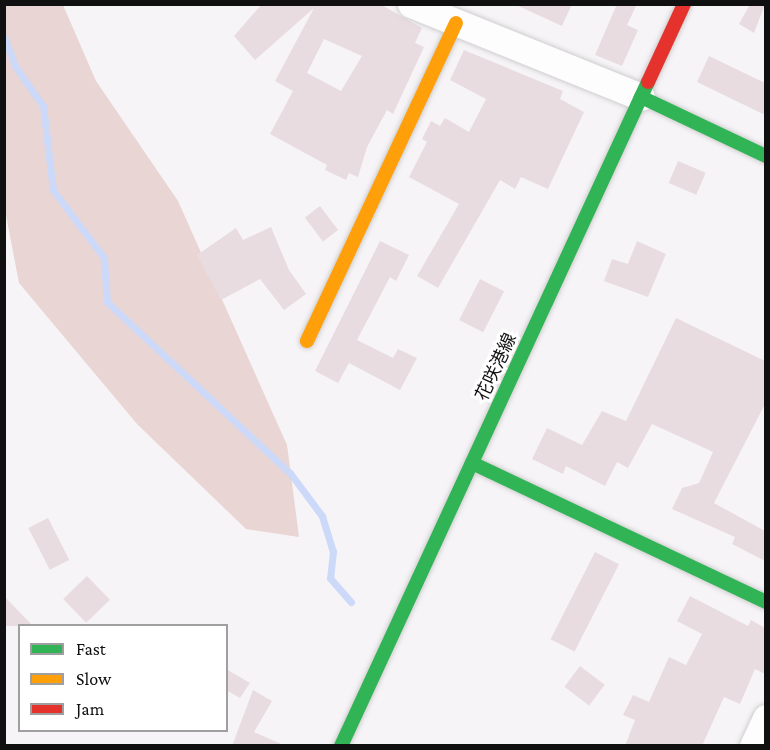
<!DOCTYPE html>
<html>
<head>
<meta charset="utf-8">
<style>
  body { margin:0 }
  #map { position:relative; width:770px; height:750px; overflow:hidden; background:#f6f4f6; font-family:"Crimson Pro","Noto Sans JP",serif }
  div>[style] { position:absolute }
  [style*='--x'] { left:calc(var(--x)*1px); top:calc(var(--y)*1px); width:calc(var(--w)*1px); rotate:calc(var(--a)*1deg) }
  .green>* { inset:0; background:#e9d5d4 }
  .stream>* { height:7px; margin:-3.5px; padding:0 3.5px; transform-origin:3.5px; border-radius:3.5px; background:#ccd9f9 }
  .building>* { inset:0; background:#e8dce1; transform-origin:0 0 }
  .roads { filter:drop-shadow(0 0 2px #d0ced0) drop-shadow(0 0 2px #d0ced0) }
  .street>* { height:27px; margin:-13.5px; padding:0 13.5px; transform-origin:13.5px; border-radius:13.5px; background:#fefdfe }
  .fast>* { height:14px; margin:-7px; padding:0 7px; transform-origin:7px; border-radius:7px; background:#30b455 }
  .slow>* { height:14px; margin:-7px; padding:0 7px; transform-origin:7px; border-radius:7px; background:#ff9f0a }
  .jam>* { height:14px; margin:-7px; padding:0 7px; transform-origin:7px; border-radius:7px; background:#e5322d }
  span { translate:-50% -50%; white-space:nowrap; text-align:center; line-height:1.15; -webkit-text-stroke:6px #fff; paint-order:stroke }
  .street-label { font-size:18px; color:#111011 }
  .frame { position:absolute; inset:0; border:6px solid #111011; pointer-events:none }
  .legend { position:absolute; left:18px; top:624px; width:210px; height:108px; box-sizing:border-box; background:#fff; border:2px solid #a09fa0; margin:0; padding:8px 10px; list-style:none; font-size:18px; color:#111011 }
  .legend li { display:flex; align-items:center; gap:12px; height:30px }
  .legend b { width:30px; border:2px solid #a09fa0 }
</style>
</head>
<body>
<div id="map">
  <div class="green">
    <i style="clip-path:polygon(4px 5px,63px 5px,96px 81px,178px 201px,287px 445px,299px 537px,246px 529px,137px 424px,19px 283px,5px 210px)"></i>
  </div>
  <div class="stream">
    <i style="--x:4;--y:37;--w:31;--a:69"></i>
    <i style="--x:15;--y:66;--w:49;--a:55"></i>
    <i style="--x:43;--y:106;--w:85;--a:83.2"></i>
    <i style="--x:53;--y:190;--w:85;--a:53.1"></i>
    <i style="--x:104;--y:258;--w:44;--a:86.1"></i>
    <i style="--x:107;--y:302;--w:250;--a:43.1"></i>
    <i style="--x:290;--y:473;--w:54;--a:53.3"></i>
    <i style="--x:322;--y:516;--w:37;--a:73"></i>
    <i style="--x:333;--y:551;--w:27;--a:96"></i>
    <i style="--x:330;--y:578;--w:32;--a:49"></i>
  </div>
  <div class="building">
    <i style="clip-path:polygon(evenodd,262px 4px,380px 4px,422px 28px,415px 43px,424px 47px,393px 114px,387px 110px,367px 147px,358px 177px,349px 173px,346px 180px,325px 170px,327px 165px,270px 134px,293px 91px,275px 81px,314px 8px,255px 60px,234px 36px,262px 4px,324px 39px,362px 56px,341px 91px,307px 73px,324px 39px)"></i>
    <i style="clip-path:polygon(514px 4px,572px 4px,562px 26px)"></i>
    <i style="clip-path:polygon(617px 4px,637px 4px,627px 25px,638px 30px,622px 66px,595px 55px)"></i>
    <i style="clip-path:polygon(750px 4px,765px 4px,754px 33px,739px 24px)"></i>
    <i style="clip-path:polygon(464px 50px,563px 91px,560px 99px,584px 112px,548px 189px,521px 177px,515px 189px,500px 180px,438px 288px,417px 276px,459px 204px,409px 177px,427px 142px,422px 139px,431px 121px,440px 126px,445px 118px,469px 132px,486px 99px,450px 80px)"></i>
    <i style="clip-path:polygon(709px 56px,765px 83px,765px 115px,697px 82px)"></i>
    <i style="left:678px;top:161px;width:30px;height:24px;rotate:23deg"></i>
    <i style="left:320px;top:206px;width:30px;height:19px;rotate:53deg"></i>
    <i style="clip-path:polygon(271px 227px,289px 270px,306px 294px,284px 310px,260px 279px,221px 300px,197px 255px,236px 228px,243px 240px)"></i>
    <i style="clip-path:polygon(380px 241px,409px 255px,396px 281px,390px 277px,357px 340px,393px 358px,398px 349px,417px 358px,400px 390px,349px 363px,338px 383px,315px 371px)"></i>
    <i style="clip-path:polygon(637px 241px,666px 254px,648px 297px,604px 281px,612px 259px,628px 264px)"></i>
    <i style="left:480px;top:279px;width:27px;height:46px;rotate:27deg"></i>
    <i style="clip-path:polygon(676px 318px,765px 361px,765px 404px,714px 503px,765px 531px,765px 561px,732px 544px,735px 537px,672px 509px,682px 488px,699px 483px,713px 452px,652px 424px,628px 468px,617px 462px,605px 486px,566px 466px,563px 474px,532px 459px,547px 428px,582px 445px,602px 411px,626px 421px)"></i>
    <i style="left:48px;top:518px;width:47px;height:22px;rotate:63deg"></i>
    <i style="left:595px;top:552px;width:27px;height:98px;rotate:27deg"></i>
    <i style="left:87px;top:576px;width:33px;height:33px;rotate:46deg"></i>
    <i style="clip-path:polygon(4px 596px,33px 626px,4px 626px)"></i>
    <i style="clip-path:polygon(690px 596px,748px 626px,751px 620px,765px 628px,765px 674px,755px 669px,740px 704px,724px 697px,702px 746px,625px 746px,635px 720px,623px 715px,633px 695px,649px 702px,669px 657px,686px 665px,702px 634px,677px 621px)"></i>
    <i style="left:580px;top:666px;width:31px;height:26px;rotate:37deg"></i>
    <i style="clip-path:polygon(226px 669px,250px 683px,240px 698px,226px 690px)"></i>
    <i style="clip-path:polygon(253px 690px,272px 701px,254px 732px,286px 746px,232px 746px)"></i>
  </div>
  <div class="roads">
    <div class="street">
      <i style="--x:411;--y:4;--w:248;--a:22"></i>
      <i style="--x:753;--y:746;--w:31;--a:-65"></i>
    </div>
    <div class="fast">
      <i style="--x:641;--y:97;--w:138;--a:25.3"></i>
      <i style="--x:472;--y:463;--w:325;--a:25.3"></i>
      <i style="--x:341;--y:746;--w:732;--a:-65.19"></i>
    </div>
    <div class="slow">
      <i style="--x:307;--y:341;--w:351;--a:-64.9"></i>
    </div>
    <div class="jam">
      <i style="--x:648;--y:82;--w:86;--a:-65.2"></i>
    </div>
  </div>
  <div class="street-label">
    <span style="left:496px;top:367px;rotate:-65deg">花咲港線</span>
  </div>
  <div class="frame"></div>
  <ul class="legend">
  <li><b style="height:8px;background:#30b455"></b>Fast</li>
  <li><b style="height:8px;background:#ff9f0a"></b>Slow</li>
  <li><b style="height:8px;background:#e5322d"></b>Jam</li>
  </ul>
</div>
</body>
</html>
